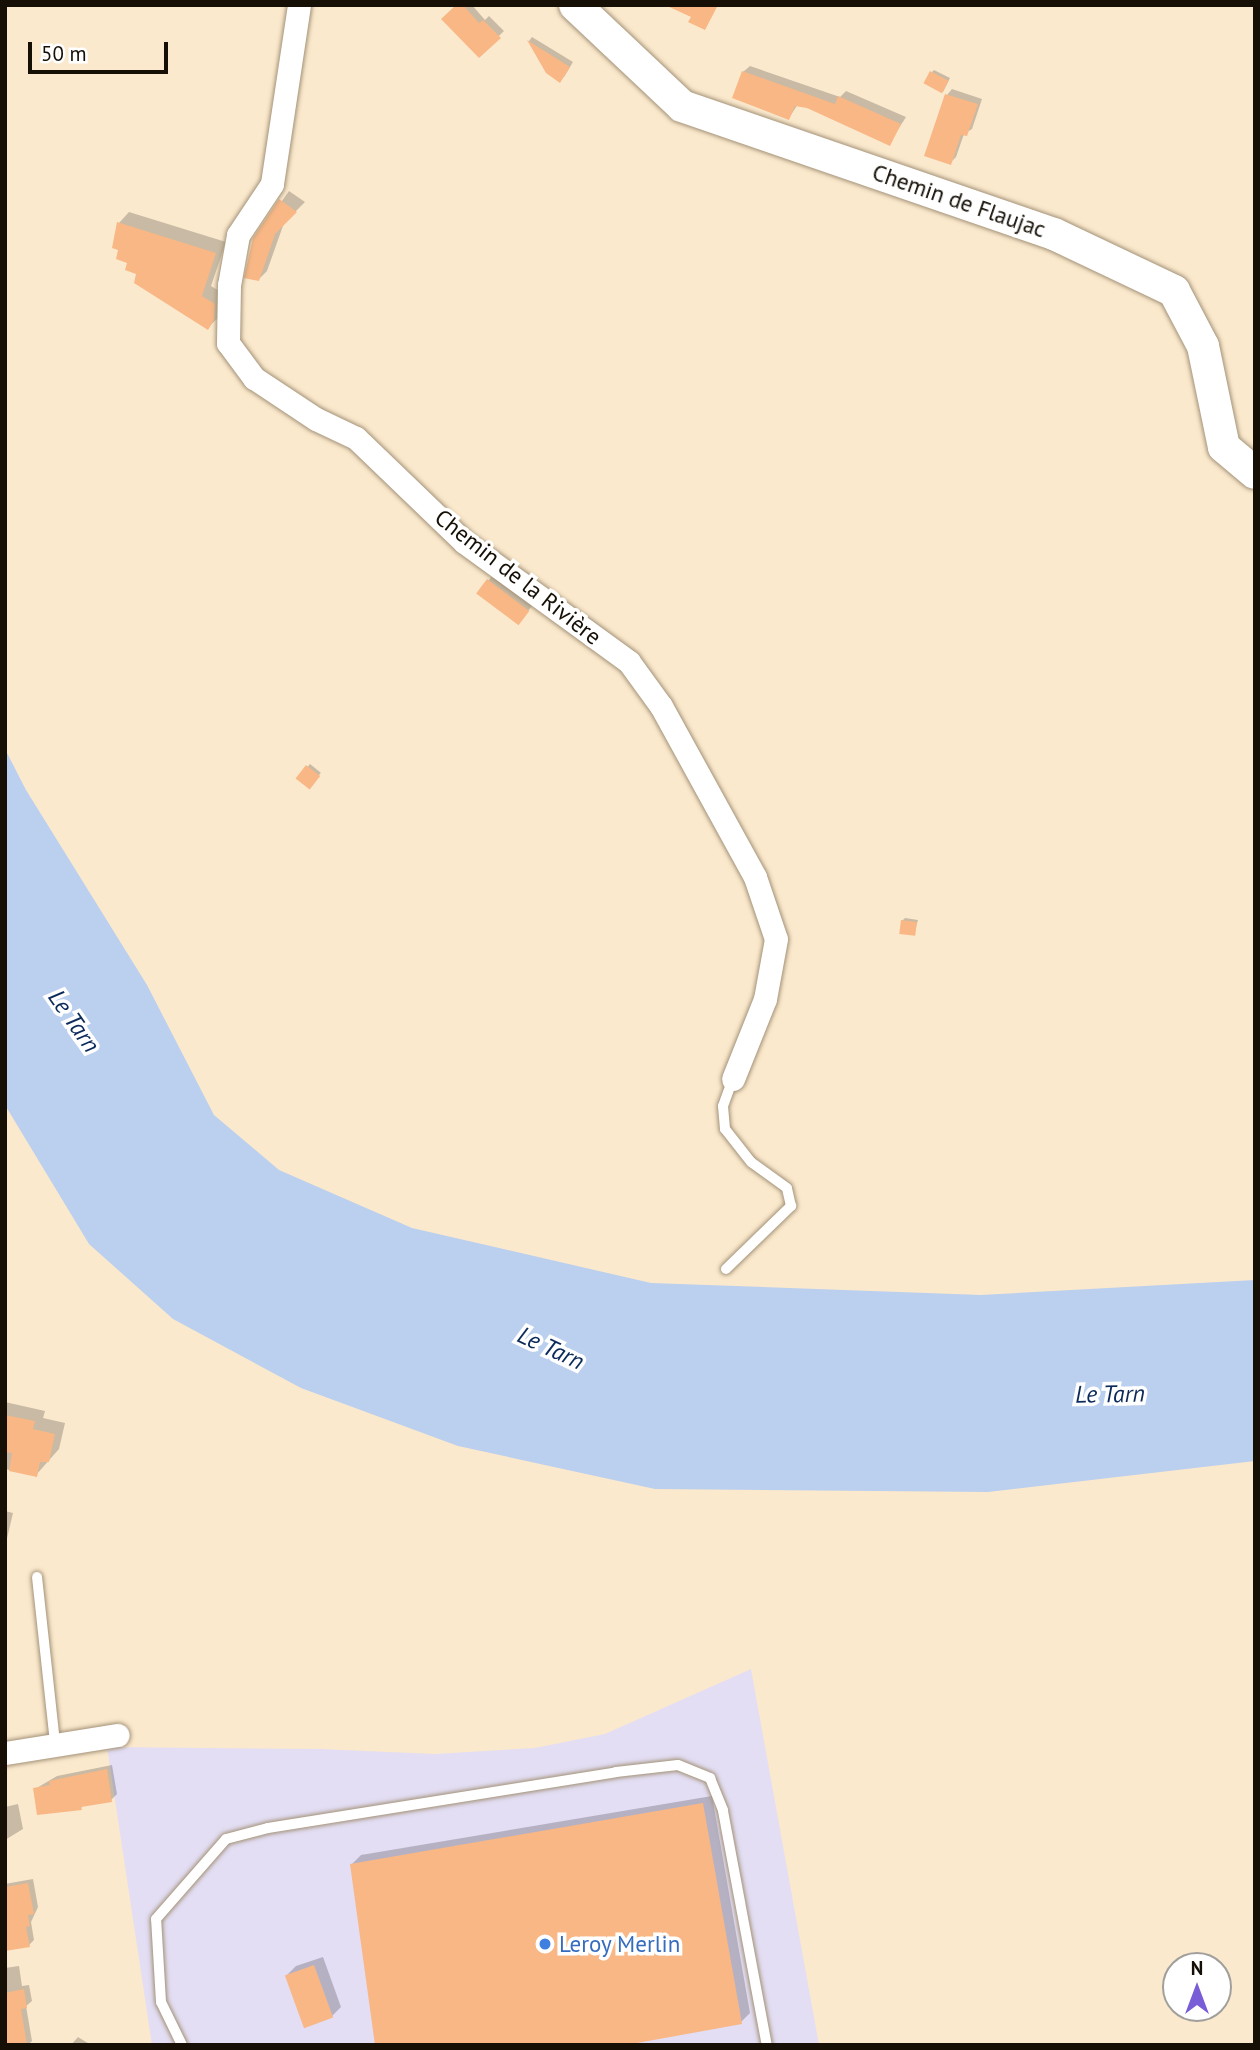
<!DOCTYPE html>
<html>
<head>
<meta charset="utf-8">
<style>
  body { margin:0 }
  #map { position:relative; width:1260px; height:2050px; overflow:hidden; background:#fbe9cd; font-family:"PT Sans",sans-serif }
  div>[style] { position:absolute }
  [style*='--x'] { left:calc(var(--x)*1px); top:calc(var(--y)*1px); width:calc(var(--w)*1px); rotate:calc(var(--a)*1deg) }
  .commercial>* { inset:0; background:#e3def4 }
  .water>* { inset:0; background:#bbcfef }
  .shadow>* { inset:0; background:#0003; transform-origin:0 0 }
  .building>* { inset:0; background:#f8b785; transform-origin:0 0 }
  .roads { filter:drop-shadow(0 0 2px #a39278) drop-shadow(0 0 2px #a39278) }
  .lane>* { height:10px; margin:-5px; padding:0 5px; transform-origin:5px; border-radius:5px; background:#fff }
  .street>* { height:23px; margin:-11.5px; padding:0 11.5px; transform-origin:11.5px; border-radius:11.5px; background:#fff }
  .secondary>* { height:32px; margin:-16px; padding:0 16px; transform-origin:16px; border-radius:16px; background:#fff }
  .dots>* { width:19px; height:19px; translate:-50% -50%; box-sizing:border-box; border:4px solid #fff; border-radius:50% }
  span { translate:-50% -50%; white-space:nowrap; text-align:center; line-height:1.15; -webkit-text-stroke:7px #fff; paint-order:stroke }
  .street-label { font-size:23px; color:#150f06 }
  .shop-label { font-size:23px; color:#366cbe }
  .left { translate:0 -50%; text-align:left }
  .water-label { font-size:24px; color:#0b2a5a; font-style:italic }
  .frame { position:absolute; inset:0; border:7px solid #150f06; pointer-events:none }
  .north { position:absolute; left:1162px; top:1952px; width:70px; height:70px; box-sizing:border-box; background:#fff; border:2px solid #a19f9b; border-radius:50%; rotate:0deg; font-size:19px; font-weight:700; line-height:28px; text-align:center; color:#150f06 }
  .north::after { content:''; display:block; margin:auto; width:24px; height:32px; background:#785dd7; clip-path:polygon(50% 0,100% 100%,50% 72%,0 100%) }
  .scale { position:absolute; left:28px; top:42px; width:140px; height:32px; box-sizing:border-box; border:4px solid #150f06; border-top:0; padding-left:9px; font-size:21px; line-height:24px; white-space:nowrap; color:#150f06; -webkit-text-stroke:5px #fff; paint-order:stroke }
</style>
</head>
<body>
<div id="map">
  <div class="commercial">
    <i style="clip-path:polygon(751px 1669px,819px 2045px,152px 2045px,107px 1747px,320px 1749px,435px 1754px,535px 1748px,605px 1734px)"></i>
  </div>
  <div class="water">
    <i style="clip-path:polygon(5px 749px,26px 790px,147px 985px,214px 1115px,279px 1170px,412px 1228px,651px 1283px,981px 1295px,1255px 1280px,1255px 1461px,988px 1492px,655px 1489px,458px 1446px,301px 1388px,173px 1319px,89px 1244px,5px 1105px)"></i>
  </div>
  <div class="shadow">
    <i style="clip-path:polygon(458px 5px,472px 5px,485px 20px,489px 16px,504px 31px,479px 55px)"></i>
    <i style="clip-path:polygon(532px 37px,573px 62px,564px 77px,547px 72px,529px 41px)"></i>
    <i style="clip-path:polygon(750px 66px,840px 97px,846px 91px,906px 117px,889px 144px,807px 106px,798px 104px,789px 118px,743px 72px)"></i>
    <i style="clip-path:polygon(934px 70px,950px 78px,943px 92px,932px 72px)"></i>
    <i style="clip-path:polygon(952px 89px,982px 99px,972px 129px,964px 134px,956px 157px,950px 163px,947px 95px)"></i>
    <i style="clip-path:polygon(289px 191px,305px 202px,284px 223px,267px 271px,258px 280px,255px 239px)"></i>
    <i style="clip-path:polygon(129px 212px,226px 242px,211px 286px,224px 294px,218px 318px,207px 328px,138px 273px,120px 249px,114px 247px,119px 223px)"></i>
    <i style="clip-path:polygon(492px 576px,532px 606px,521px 620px,488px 581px)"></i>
    <i style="left:310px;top:764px;width:14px;height:18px;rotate:39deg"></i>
    <i style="clip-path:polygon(905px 918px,918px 920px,914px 934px,902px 921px)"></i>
    <i style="clip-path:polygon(5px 1402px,45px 1411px,43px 1418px,65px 1423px,59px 1449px,36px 1475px,5px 1469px)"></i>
    <i style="clip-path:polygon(5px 1511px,13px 1513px,5px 1547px)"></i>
    <i style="clip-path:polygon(112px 1765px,117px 1794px,111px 1800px,85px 1804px,81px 1808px,35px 1789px,57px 1776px)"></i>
    <i style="clip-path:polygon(712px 1796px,750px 2013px,741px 2022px,352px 1864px,361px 1855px)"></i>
    <i style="clip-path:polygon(18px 1804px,23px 1829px,5px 1840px,5px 1807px)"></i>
    <i style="clip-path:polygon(33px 1879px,38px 1907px,31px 1922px,34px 1940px,29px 1945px,5px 1941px,5px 1884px)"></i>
    <i style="clip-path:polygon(323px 1957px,341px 2007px,332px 2016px,287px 1975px,296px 1966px)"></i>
    <i style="clip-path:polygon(19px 1966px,22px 1986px,29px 1985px,32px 2001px,26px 2006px,32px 2041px,28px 2045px,5px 2045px,5px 1968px)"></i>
    <i style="clip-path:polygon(78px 2037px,91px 2045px,71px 2045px)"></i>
  </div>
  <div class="building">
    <i style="clip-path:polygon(456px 5px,463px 5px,479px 23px,483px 20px,501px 38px,479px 58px,441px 19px)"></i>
    <i style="clip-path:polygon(665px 5px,718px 5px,705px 30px,688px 22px,691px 17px)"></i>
    <i style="clip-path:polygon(527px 40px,570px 67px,560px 83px,546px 73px)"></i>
    <i style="clip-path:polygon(742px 71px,835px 104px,838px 96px,901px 124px,890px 146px,807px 108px,795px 106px,789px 120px,732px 98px)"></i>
    <i style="left:930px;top:71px;width:21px;height:14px;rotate:28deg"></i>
    <i style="clip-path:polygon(945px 94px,978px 104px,967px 136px,961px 135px,951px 165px,924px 156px)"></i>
    <i style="clip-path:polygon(279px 199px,297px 212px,275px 234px,259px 281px,244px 278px,253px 238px)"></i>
    <i style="clip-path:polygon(117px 222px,216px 253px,202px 296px,215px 304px,214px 320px,208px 330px,134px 283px,136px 274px,125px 270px,127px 263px,116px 259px,118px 250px,112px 248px)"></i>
    <i style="left:487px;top:579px;width:53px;height:18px;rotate:37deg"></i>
    <i style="left:306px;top:765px;width:18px;height:17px;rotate:38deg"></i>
    <i style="left:901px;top:920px;width:16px;height:14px;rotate:7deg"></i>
    <i style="clip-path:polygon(5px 1415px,35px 1421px,33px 1429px,55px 1434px,49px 1462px,40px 1462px,37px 1477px,9px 1471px,12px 1453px,5px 1452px)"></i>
    <i style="clip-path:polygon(107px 1769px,112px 1802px,81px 1807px,82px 1810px,37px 1815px,33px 1788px,50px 1785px,49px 1781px)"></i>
    <i style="clip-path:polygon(703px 1803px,742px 2024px,626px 2045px,375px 2045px,350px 1864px)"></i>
    <i style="clip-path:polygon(28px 1883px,34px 1914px,28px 1915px,30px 1926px,26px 1927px,30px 1947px,5px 1951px,5px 1887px)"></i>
    <i style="left:314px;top:1965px;width:56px;height:31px;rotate:70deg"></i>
    <i style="clip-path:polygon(24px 1989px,27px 2008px,21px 2009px,27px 2045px,5px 2045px,5px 1993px)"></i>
  </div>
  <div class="roads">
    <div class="lane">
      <i style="--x:726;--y:1269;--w:91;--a:-44.1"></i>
      <i style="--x:791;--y:1206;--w:18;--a:-103"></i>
      <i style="--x:787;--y:1188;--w:44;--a:-144.2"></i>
      <i style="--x:751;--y:1162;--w:42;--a:-128.2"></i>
      <i style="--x:725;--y:1129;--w:23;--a:-95"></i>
      <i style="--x:723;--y:1106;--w:29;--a:-70"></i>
      <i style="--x:37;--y:1577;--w:167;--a:83.8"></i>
      <i style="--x:182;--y:2045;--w:48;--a:-116"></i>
      <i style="--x:161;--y:2002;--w:83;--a:-93.4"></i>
      <i style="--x:156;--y:1919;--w:106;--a:-48.8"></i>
      <i style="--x:226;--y:1839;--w:43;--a:-14.7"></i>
      <i style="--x:268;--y:1828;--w:352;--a:-9.1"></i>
      <i style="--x:616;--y:1772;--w:62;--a:-6.4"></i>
      <i style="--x:678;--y:1765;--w:35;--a:22"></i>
      <i style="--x:710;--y:1778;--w:35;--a:68"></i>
      <i style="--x:723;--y:1811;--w:238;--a:79.4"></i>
    </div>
    <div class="street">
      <i style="--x:299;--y:5;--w:181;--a:98.6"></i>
      <i style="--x:272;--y:184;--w:61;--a:123.7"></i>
      <i style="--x:238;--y:235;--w:51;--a:100.2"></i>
      <i style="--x:229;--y:285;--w:58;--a:91"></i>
      <i style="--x:228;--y:343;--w:44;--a:53.4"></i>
      <i style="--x:254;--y:378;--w:74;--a:33.5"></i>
      <i style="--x:316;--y:419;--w:44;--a:25.4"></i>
      <i style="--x:356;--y:438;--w:150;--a:43.9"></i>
      <i style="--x:464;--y:542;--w:204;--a:36"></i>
      <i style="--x:629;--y:662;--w:54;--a:54"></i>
      <i style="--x:661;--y:706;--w:195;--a:61.2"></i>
      <i style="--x:755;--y:877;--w:65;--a:71.3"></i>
      <i style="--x:776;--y:939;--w:61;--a:100.4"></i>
      <i style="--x:765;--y:999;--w:86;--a:111.8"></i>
      <i style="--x:5;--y:1753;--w:114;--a:-9.1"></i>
    </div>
    <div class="secondary">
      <i style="--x:575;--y:5;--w:147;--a:43.3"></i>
      <i style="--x:682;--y:106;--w:393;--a:19"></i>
      <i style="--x:1054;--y:234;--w:133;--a:25.4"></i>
      <i style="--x:1174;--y:291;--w:62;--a:62.2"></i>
      <i style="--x:1203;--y:346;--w:103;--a:78.3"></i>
      <i style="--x:1224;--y:447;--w:40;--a:40"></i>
    </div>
  </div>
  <div class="dots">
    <i style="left:545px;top:1944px;background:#3f7fe0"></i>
  </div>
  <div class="street-label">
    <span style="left:959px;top:201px;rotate:19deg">Chemin de Flaujac</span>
    <span style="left:518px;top:577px;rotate:38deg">Chemin de la Rivière</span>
  </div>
  <div class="shop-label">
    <span class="left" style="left:559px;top:1944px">Leroy Merlin</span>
  </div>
  <div class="water-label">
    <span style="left:74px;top:1021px;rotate:55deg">Le Tarn</span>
    <span style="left:551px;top:1348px;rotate:25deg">Le Tarn</span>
    <span style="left:1110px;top:1394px;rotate:-1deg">Le Tarn</span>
  </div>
  <div class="frame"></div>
  <div class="north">N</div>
  <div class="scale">50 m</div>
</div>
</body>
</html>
